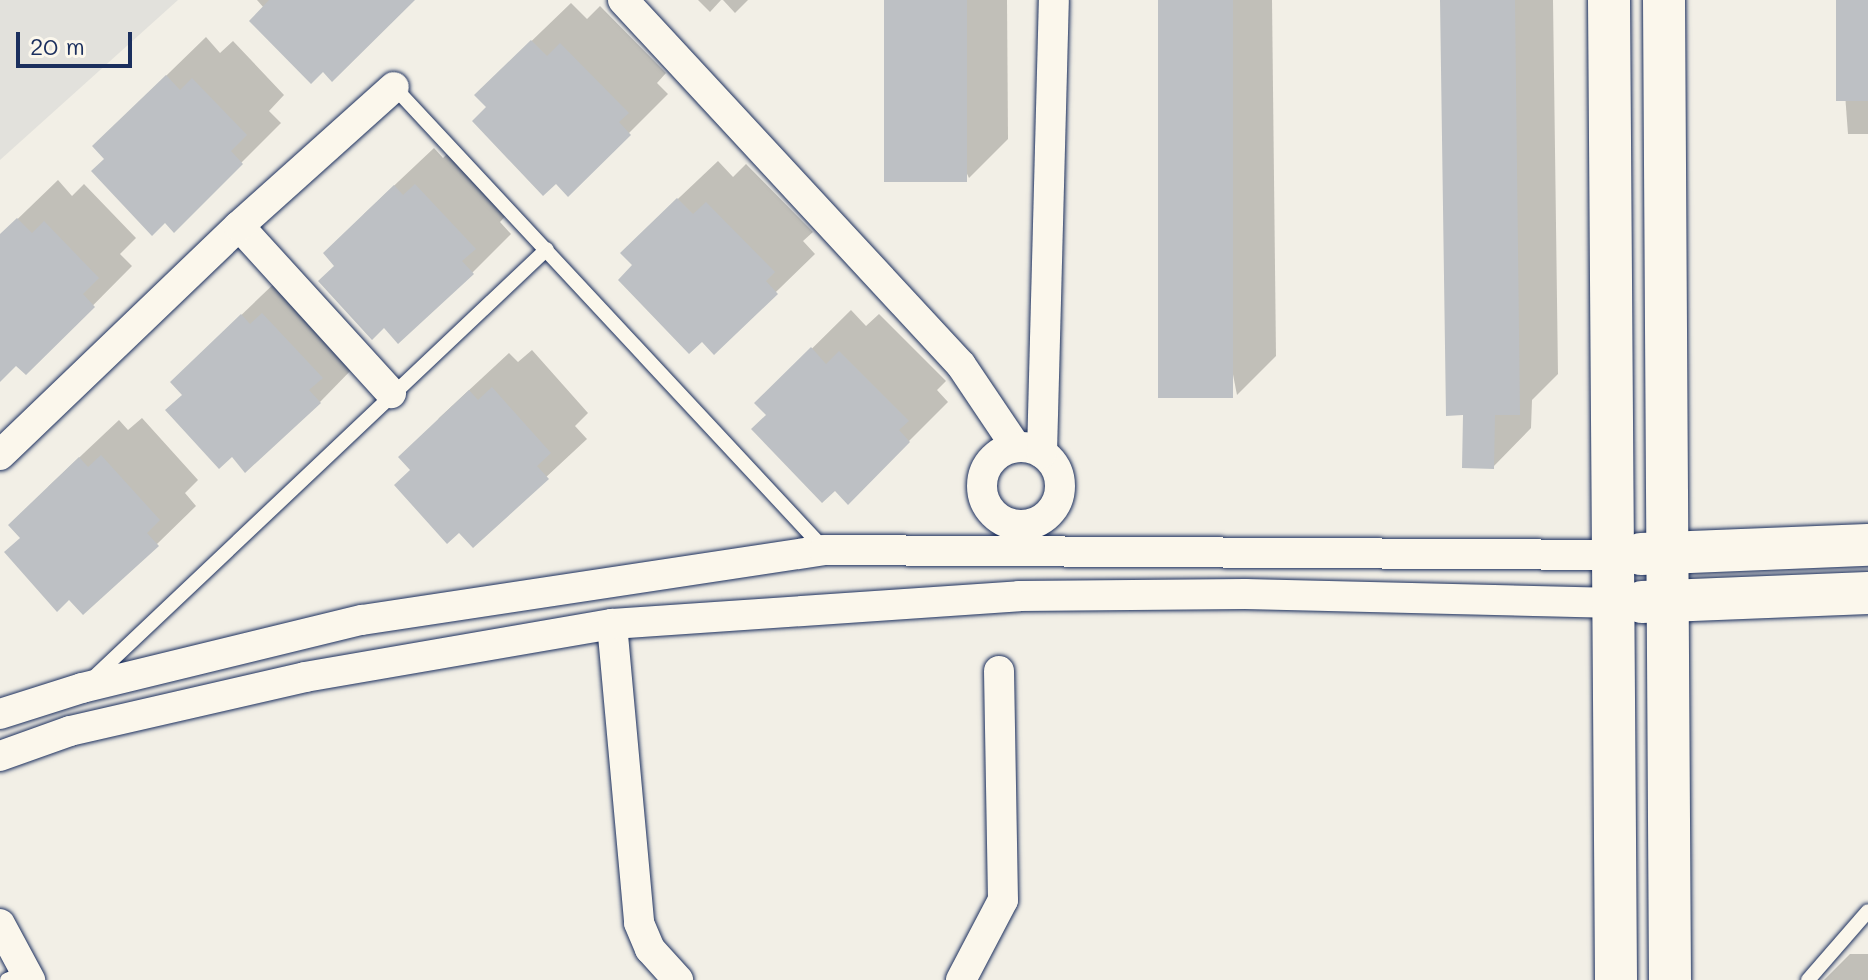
<!DOCTYPE html>
<html>
<head>
<meta charset="utf-8">
<style>
  body { margin:0 }
  #map { position:relative; width:1868px; height:980px; overflow:hidden; background:#f2efe6; font-family:Mali,sans-serif }
  div>[style] { position:absolute }
  [style*='--x'] { left:calc(var(--x)*1px); top:calc(var(--y)*1px); width:calc(var(--w)*1px); rotate:calc(var(--a)*1deg) }
  .built>* { inset:0; background:#e2e1dc }
  .shadow>* { inset:0; background:#0003 }
  .building>* { inset:0; background:#bdc0c4; transform-origin:0 0 }
  .roads { filter:drop-shadow(0 0 2px #1b2f5e) drop-shadow(0 0 2px #1b2f5e) }
  .service>* { height:14px; margin:-7px; padding:0 7px; transform-origin:7px; border-radius:7px; background:#fbf7ec }
  .minor>* { height:30px; margin:-15px; padding:0 15px; transform-origin:15px; border-radius:15px; background:#fbf7ec }
  .minor>.ring { margin:-15px; padding:0; box-sizing:content-box; background:none; border:30px solid #fbf7ec; border-radius:50% }
  .secondary>* { height:42px; margin:-21px; padding:0 21px; transform-origin:21px; border-radius:21px; background:#fbf7ec }
  span { translate:-50% -50%; white-space:nowrap; text-align:center; line-height:1.15; -webkit-text-stroke:8px #fbf7ec; paint-order:stroke }
  .scale { position:absolute; left:16px; top:32px; width:116px; height:36px; box-sizing:border-box; border:4px solid #1b2f5e; border-top:0; padding-left:10px; font-size:24px; line-height:28px; white-space:nowrap; color:#1b2f5e; -webkit-text-stroke:6px #fbf7ec; paint-order:stroke }
</style>
</head>
<body>
<div id="map">
  <div class="built">
    <i style="clip-path:polygon(0 0,178px 0,0 160px)"></i>
  </div>
  <div class="shadow">
    <i style="clip-path:polygon(257px 0,411px 0,264px 8px)"></i>
    <i style="clip-path:polygon(698px 0,721px 0,710px 12px)"></i>
    <i style="clip-path:polygon(723px 0,748px 0,735px 13px)"></i>
    <i style="clip-path:polygon(886px 0,1007px 0,1008px 139px,969px 178px)"></i>
    <i style="clip-path:polygon(1160px 0,1272px 0,1276px 356px,1237px 395px)"></i>
    <i style="clip-path:polygon(1442px 0,1553px 0,1558px 374px,1532px 400px,1531px 428px,1493px 467px)"></i>
    <i style="clip-path:polygon(1838px 0,1868px 0,1868px 134px,1848px 134px)"></i>
    <i style="clip-path:polygon(571px 3px,587px 19px,600px 6px,666px 73px,657px 83px,668px 94px,568px 194px,489px 107px,516px 56px)"></i>
    <i style="clip-path:polygon(206px 37px,220px 53px,233px 41px,284px 95px,269px 111px,281px 123px,174px 230px,107px 159px,134px 107px)"></i>
    <i style="clip-path:polygon(455px 146px,513px 208px,500px 222px,511px 234px,472px 273px,337px 265px,364px 214px,434px 148px,443px 158px)"></i>
    <i style="clip-path:polygon(718px 161px,733px 177px,746px 164px,813px 232px,803px 241px,815px 254px,714px 352px,635px 265px,662px 214px)"></i>
    <i style="clip-path:polygon(58px 180px,72px 196px,84px 184px,136px 238px,120px 254px,132px 266px,26px 373px,16px 363px,0 371px,0 236px)"></i>
    <i style="clip-path:polygon(281px 277px,358px 363px,320px 402px,184px 394px,212px 343px)"></i>
    <i style="clip-path:polygon(851px 310px,866px 326px,879px 314px,946px 381px,937px 390px,948px 402px,848px 502px,757px 403px)"></i>
    <i style="clip-path:polygon(532px 350px,588px 413px,575px 426px,587px 439px,473px 545px,412px 470px,439px 418px,509px 353px,518px 362px)"></i>
    <i style="clip-path:polygon(142px 418px,198px 480px,185px 493px,196px 506px,157px 544px,22px 537px,49px 486px,119px 420px,128px 430px)"></i>
    <i style="clip-path:polygon(1850px 954px,1868px 954px,1868px 980px,1824px 980px)"></i>
  </div>
  <div class="building">
    <i style="clip-path:polygon(269px 0,415px 0,332px 82px,323px 72px,311px 84px,249px 21px)"></i>
    <i style="left:884px;top:0;width:83px;height:182px"></i>
    <i style="left:1158px;top:0;width:75px;height:398px"></i>
    <i style="clip-path:polygon(1440px 0,1515px 0,1520px 415px,1495px 415px,1494px 469px,1462px 468px,1463px 415px,1446px 416px)"></i>
    <i style="left:1836px;top:0;width:32px;height:101px"></i>
    <i style="clip-path:polygon(531px 40px,547px 56px,560px 43px,629px 113px,619px 122px,631px 135px,568px 197px,556px 184px,543px 196px,472px 121px,486px 107px,474px 95px)"></i>
    <i style="clip-path:polygon(166px 75px,180px 90px,192px 78px,247px 135px,231px 151px,243px 164px,174px 233px,165px 223px,152px 236px,91px 171px,104px 159px,92px 146px)"></i>
    <i style="clip-path:polygon(415px 184px,476px 249px,462px 261px,474px 274px,398px 344px,384px 328px,372px 340px,318px 281px,334px 266px,323px 253px,394px 185px,403px 195px)"></i>
    <i style="clip-path:polygon(677px 198px,693px 214px,706px 202px,775px 272px,766px 281px,778px 294px,714px 355px,702px 342px,689px 354px,618px 280px,632px 265px,620px 253px)"></i>
    <i style="clip-path:polygon(17px 218px,32px 233px,44px 221px,99px 278px,83px 294px,95px 307px,26px 375px,16px 366px,0 382px,0 234px)"></i>
    <i style="clip-path:polygon(262px 313px,323px 378px,309px 390px,321px 403px,245px 473px,232px 457px,219px 469px,165px 410px,182px 395px,170px 382px,241px 314px,250px 324px)"></i>
    <i style="clip-path:polygon(811px 347px,826px 364px,839px 351px,909px 421px,899px 430px,910px 442px,848px 505px,835px 491px,822px 503px,751px 429px,766px 415px,754px 403px)"></i>
    <i style="clip-path:polygon(492px 387px,551px 453px,537px 466px,549px 479px,473px 548px,459px 533px,447px 544px,394px 485px,410px 470px,398px 457px,469px 390px,478px 400px)"></i>
    <i style="clip-path:polygon(101px 455px,160px 520px,147px 533px,159px 546px,83px 615px,69px 600px,57px 612px,4px 552px,20px 538px,8px 525px,79px 457px,88px 467px)"></i>
  </div>
  <div class="roads">
    <div class="service">
      <i style="--x:394;--y:87;--w:631;--a:47.05"></i>
      <i style="--x:91;--y:680;--w:627;--a:-43.39"></i>
      <i style="--x:7;--y:980;--w:21;--a:-23"></i>
      <i style="--x:1808;--y:980;--w:91;--a:-49"></i>
    </div>
    <div class="minor">
      <i style="--x:623;--y:0;--w:497;--a:47.2"></i>
      <i style="--x:961;--y:365;--w:99;--a:56.1"></i>
      <i style="--x:239;--y:226;--w:226;--a:47.7"></i>
      <i class="ring" style="left:982px;top:447px;width:48px;height:48px"></i>
      <i style="--x:1042;--y:453;--w:453;--a:-88.5"></i>
      <i style="--x:0;--y:455;--w:331;--a:-43.8"></i>
      <i style="--x:239;--y:226;--w:208;--a:-41.9"></i>
      <i style="--x:612;--y:624;--w:300;--a:84.8"></i>
      <i style="--x:639;--y:923;--w:28;--a:67"></i>
      <i style="--x:650;--y:949;--w:42;--a:47.9"></i>
      <i style="--x:0;--y:714;--w:86;--a:-17.6"></i>
      <i style="--x:82;--y:688;--w:288;--a:-13.7"></i>
      <i style="--x:362;--y:620;--w:467;--a:-8.6"></i>
      <i style="--x:824;--y:550;--w:792;--a:0.36"></i>
      <i style="--x:0;--y:756;--w:74;--a:-19.7"></i>
      <i style="--x:70;--y:731;--w:241;--a:-12.9"></i>
      <i style="--x:305;--y:677;--w:312;--a:-9.8"></i>
      <i style="--x:612;--y:624;--w:408;--a:-3.9"></i>
      <i style="--x:1019;--y:596;--w:226;--a:-0.5"></i>
      <i style="--x:1245;--y:594;--w:372;--a:1.4"></i>
      <i style="--x:0;--y:924;--w:64;--a:61.8"></i>
      <i style="--x:961;--y:980;--w:90;--a:-62.3"></i>
      <i style="--x:1003;--y:900;--w:229;--a:-91"></i>
    </div>
    <div class="secondary">
      <i style="--x:1609;--y:0;--w:980;--a:89.59"></i>
      <i style="--x:1664;--y:0;--w:980;--a:89.65"></i>
      <i style="--x:1641;--y:554;--w:227;--a:-2.3"></i>
      <i style="--x:1642;--y:602;--w:226;--a:-2.3"></i>
    </div>
  </div>
  <div class="scale">20 m</div>
</div>
</body>
</html>
